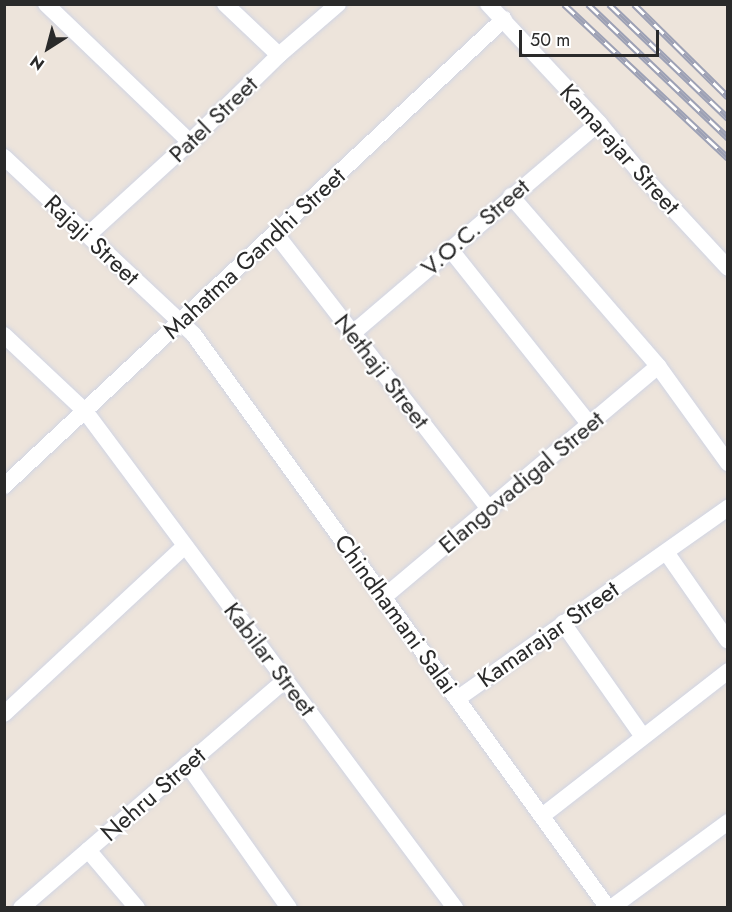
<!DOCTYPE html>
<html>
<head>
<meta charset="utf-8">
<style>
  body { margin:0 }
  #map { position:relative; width:732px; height:912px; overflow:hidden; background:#ede4db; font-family:Jost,sans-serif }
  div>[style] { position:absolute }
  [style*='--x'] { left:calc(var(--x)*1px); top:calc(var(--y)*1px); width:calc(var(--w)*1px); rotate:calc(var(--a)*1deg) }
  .roads { filter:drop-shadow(0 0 2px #d0d4e3) drop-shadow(0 0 2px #d0d4e3) }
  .street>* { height:16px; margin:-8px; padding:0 8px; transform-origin:8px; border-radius:8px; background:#fff }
  .rail>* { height:7px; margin-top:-3.5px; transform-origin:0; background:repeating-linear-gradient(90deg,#fff 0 14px,#9da1b5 0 28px); box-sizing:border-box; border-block:2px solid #9da1b5 }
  span { translate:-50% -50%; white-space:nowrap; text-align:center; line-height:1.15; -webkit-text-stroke:4.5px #fff; paint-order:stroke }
  .street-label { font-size:24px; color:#2a2a2a }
  .frame { position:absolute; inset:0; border:6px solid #2a2a2a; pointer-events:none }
  .north { position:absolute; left:18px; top:18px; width:60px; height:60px; -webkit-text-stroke:4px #fff; paint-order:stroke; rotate:216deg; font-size:16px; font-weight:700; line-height:24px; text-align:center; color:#2a2a2a }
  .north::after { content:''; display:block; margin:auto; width:21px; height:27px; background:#2a2a2a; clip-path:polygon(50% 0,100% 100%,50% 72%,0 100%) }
  .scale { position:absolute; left:519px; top:30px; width:140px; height:27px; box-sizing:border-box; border:3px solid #2a2a2a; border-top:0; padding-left:8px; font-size:18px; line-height:21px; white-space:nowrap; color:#2a2a2a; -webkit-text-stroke:4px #fff; paint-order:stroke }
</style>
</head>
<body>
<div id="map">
  <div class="roads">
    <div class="street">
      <i style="--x:46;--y:4;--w:199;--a:43.8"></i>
      <i style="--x:225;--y:4;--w:74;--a:43.4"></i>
      <i style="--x:488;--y:4;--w:163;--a:47"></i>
      <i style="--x:599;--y:123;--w:66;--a:50.5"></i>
      <i style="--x:641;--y:174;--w:128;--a:47.2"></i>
      <i style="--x:4;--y:157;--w:260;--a:43.1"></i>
      <i style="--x:194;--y:335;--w:707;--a:54.15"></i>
      <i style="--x:511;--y:196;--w:225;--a:49.1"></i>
      <i style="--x:658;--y:366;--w:120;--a:54.2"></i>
      <i style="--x:275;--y:233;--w:349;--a:52.2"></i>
      <i style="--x:88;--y:235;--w:138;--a:-42.4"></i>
      <i style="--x:190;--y:142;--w:124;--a:-44.3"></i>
      <i style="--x:279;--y:55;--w:78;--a:-40.8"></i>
      <i style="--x:450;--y:249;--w:223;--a:51.5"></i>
      <i style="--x:353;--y:333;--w:323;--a:-40.5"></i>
      <i style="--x:4;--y:335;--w:111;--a:43.2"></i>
      <i style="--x:85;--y:411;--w:620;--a:53.33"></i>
      <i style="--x:4;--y:486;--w:684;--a:-43.05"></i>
      <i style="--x:666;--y:552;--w:108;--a:55.1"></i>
      <i style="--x:384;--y:597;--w:358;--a:-40.1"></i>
      <i style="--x:563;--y:623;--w:139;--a:54.9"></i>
      <i style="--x:457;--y:699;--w:332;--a:-35.2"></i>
      <i style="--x:4;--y:714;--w:247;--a:-42.9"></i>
      <i style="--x:187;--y:764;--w:176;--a:54.7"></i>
      <i style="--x:542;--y:816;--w:236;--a:-37.9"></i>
      <i style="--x:88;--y:850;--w:76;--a:49.8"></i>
      <i style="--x:21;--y:908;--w:349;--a:-40.8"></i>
      <i style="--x:611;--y:908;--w:145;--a:-36.3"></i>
    </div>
  </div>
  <div class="rail">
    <i style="--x:564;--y:4;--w:225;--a:43.2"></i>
    <i style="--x:588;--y:4;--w:194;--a:43.7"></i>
    <i style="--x:609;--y:4;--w:165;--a:43.8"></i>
    <i style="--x:634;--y:4;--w:132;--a:44.7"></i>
  </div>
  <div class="street-label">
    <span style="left:213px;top:119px;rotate:-44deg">Patel Street</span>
    <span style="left:620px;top:149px;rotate:48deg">Kamarajar Street</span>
    <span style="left:475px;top:227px;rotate:-41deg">V.O.C. Street</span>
    <span style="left:92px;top:240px;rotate:43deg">Rajaji Street</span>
    <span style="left:254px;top:253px;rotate:-43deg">Mahatma Gandhi Street</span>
    <span style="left:382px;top:371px;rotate:52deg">Nethaji Street</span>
    <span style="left:521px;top:482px;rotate:-40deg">Elangovadigal Street</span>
    <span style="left:396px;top:614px;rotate:54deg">Chindhamani Salai</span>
    <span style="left:548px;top:634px;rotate:-35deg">Kamarajar Street</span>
    <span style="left:270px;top:659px;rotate:53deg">Kabilar Street</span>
    <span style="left:153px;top:794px;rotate:-41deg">Nehru Street</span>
  </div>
  <div class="frame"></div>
  <div class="north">N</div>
  <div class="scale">50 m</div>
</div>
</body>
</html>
